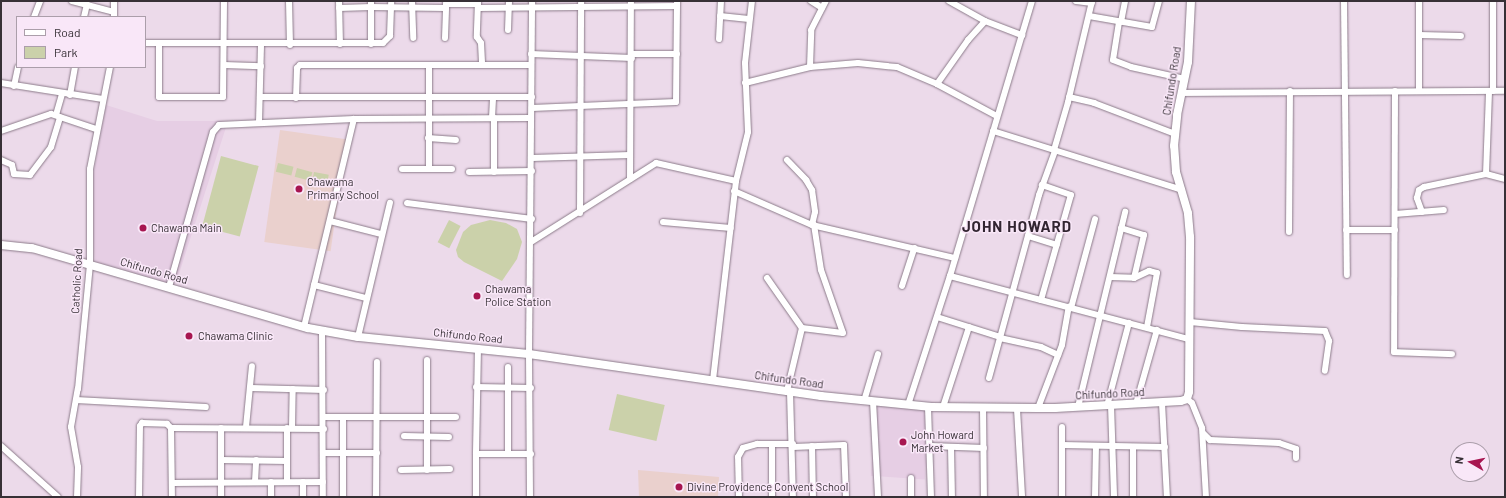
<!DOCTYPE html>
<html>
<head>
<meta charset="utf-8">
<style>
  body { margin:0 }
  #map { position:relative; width:1506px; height:498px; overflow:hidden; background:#ecdaea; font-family:Barlow,sans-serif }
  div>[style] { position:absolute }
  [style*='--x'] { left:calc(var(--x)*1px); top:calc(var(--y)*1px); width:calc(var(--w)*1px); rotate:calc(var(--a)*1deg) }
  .built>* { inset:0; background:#e6cee4; transform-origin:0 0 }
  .education>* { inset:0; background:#ead0cd; transform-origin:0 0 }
  .green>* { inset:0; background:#cbd1aa; transform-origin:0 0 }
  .roads { filter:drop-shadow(0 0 1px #8c7b8a) drop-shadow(0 0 1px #8c7b8a) }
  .street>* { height:6px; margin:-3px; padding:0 3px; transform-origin:3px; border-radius:3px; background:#fff }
  .secondary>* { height:8px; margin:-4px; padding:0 4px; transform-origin:4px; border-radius:4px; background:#fff }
  .dots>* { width:11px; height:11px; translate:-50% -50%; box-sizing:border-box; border:2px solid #f9e7f8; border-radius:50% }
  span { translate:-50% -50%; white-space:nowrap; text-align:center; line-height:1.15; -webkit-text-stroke:3px #f9e7f8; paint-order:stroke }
  .street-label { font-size:11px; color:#373036 }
  .poi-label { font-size:11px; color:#373036 }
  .left { translate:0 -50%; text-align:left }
  .district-label { font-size:15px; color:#322531; font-weight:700; letter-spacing:1px }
  .frame { position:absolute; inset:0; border:2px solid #373036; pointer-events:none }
  .legend { position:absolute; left:16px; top:16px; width:130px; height:52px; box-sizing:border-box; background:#f9e7f8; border:1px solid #ab9eaa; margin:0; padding:5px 7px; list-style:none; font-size:12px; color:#373036 }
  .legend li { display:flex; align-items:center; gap:8px; height:20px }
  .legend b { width:20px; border:1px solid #ab9eaa }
  .north { position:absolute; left:1450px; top:442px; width:40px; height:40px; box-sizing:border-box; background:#f9e7f8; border:1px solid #ab9eaa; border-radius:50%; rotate:279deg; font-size:11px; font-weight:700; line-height:16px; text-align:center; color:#373036 }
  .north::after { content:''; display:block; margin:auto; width:14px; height:18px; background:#a71550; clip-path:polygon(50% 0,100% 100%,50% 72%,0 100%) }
</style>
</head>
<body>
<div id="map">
  <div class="built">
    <i style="clip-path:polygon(106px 105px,157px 121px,228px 121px,177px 280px,169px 278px,168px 283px,95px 262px,90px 193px)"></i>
    <i style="left:876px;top:403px;width:54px;height:73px;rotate:4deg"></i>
  </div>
  <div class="education">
    <i style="left:280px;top:130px;width:67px;height:113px;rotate:8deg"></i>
    <i style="clip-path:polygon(638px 470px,719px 477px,718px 497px,639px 497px)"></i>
  </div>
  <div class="green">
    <i style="left:221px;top:156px;width:39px;height:73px;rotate:15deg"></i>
    <i style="left:278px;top:163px;width:16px;height:9px;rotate:14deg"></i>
    <i style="left:297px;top:168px;width:16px;height:9px;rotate:15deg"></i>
    <i style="left:314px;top:172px;width:15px;height:10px;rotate:11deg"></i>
    <i style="left:449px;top:220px;width:13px;height:25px;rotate:27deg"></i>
    <i style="clip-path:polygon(490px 220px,506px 223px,517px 229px,522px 242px,517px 259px,502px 281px,464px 262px,458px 257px,456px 250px,463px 232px,471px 225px)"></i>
    <i style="left:617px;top:394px;width:49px;height:37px;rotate:13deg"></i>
  </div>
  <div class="roads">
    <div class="street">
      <i style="--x:72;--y:1;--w:43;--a:14.7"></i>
      <i style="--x:289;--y:1;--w:44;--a:88.7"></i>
      <i style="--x:339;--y:1;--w:43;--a:88.7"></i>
      <i style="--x:371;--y:1;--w:6;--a:90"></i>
      <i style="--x:371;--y:7;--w:75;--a:0.8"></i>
      <i style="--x:412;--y:1;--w:37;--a:88"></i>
      <i style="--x:478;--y:1;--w:36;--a:92"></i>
      <i style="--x:477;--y:37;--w:7;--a:56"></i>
      <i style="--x:481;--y:43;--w:22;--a:87"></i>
      <i style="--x:811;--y:1;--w:13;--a:32"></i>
      <i style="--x:949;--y:1;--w:41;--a:29.1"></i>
      <i style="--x:1076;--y:1;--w:16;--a:7"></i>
      <i style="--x:1344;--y:1;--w:274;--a:89.4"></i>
      <i style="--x:1419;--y:1;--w:90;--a:90"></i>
      <i style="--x:446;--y:4;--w:32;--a:0"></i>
      <i style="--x:339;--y:8;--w:32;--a:-2"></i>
      <i style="--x:371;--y:7;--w:37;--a:90"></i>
      <i style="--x:478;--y:8;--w:199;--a:-0.6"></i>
      <i style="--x:720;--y:16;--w:29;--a:6"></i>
      <i style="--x:1089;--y:16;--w:64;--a:9.9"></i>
      <i style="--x:1152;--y:27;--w:27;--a:-75"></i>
      <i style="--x:34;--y:17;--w:17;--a:-69"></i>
      <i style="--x:84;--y:17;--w:13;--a:-77"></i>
      <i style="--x:114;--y:17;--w:16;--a:-90"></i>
      <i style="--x:1119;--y:22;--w:38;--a:99"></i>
      <i style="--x:1113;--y:60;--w:19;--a:21"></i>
      <i style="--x:1131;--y:67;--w:55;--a:12.5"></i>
      <i style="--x:1121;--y:22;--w:21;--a:-79"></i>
      <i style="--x:508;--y:30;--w:29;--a:-88"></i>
      <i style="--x:1419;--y:35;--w:42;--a:1.4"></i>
      <i style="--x:445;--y:38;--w:37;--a:-88"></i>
      <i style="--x:719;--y:39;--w:38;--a:-87"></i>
      <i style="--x:145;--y:43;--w:238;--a:0"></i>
      <i style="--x:383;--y:43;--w:10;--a:-45"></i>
      <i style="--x:390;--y:36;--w:35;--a:-88"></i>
      <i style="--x:159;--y:44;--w:53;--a:90"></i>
      <i style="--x:159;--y:97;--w:64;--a:0"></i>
      <i style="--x:223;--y:97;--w:96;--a:-89.4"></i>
      <i style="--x:531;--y:54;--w:101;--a:2.3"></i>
      <i style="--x:632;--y:54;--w:45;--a:0"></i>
      <i style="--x:224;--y:65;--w:37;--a:2"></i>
      <i style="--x:429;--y:65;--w:103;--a:90"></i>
      <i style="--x:810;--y:67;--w:48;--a:-4.8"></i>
      <i style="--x:858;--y:63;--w:39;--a:6"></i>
      <i style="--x:897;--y:67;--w:43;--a:23"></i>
      <i style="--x:937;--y:84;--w:68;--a:28.1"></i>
      <i style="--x:1;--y:83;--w:103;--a:8.9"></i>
      <i style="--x:745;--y:83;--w:67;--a:-13.8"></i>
      <i style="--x:810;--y:67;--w:37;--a:-88"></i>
      <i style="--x:811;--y:30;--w:33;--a:-63"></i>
      <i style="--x:937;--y:84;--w:54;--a:-54.8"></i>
      <i style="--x:968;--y:40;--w:25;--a:-48"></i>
      <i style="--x:985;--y:21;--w:40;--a:21"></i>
      <i style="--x:14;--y:86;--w:19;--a:-78"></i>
      <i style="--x:1395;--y:91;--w:261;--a:90.2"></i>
      <i style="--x:1394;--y:352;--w:58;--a:2"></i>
      <i style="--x:1493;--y:91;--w:90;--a:-90"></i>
      <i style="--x:1181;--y:93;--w:324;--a:-0.4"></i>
      <i style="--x:70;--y:95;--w:28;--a:-80"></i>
      <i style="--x:260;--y:97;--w:272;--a:0"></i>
      <i style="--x:1069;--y:97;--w:26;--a:13"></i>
      <i style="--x:1094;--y:103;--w:87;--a:20.9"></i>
      <i style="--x:296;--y:98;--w:30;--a:-88"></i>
      <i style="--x:297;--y:68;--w:4;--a:-45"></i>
      <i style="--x:300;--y:65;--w:231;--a:0"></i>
      <i style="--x:532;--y:108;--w:144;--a:-2.4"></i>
      <i style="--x:676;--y:102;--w:101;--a:-89.4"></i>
      <i style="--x:56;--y:115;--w:22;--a:-74"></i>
      <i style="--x:492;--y:118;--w:20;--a:-87"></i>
      <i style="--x:259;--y:122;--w:77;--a:-88.5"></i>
      <i style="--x:1;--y:131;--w:53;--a:-18.8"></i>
      <i style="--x:51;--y:114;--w:47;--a:18.4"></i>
      <i style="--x:993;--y:131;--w:198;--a:17.3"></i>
      <i style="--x:428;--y:138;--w:28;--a:4"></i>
      <i style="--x:1054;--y:150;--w:50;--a:-73.7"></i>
      <i style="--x:1068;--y:102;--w:104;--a:-76.6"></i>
      <i style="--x:532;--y:158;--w:98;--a:-1.8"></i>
      <i style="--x:1;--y:160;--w:12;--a:24"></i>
      <i style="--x:12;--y:165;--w:9;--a:77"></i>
      <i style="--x:14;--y:174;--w:16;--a:4"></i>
      <i style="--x:30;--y:175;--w:35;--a:-53"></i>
      <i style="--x:51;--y:147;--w:31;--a:-73"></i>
      <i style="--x:787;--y:160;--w:28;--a:46"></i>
      <i style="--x:806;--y:180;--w:12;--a:59"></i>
      <i style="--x:812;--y:190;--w:22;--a:82"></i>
      <i style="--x:815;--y:212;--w:13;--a:103"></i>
      <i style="--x:402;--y:169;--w:50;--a:0"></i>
      <i style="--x:469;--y:172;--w:63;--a:-0.9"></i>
      <i style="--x:494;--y:172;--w:54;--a:-90"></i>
      <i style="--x:1486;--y:174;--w:83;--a:-87.9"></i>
      <i style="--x:630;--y:179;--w:178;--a:-89.7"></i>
      <i style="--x:734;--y:191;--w:85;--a:23.6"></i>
      <i style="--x:812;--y:225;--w:147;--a:13"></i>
      <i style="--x:407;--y:203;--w:126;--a:7.3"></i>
      <i style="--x:1422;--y:212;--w:15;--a:-110"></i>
      <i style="--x:1417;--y:198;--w:8;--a:-76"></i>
      <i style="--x:1419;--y:190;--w:6;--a:-31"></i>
      <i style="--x:1424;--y:187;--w:63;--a:-11.8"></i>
      <i style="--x:1486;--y:174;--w:20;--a:15"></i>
      <i style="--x:580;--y:213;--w:212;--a:-89.7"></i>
      <i style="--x:1395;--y:214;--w:49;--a:-4.7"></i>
      <i style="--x:330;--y:221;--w:53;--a:14.3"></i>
      <i style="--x:663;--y:222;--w:68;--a:5"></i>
      <i style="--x:1121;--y:228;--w:24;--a:17"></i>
      <i style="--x:1144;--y:235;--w:44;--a:103.1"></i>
      <i style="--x:1346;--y:230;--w:49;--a:0"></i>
      <i style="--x:1289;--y:232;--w:141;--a:-89.6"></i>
      <i style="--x:1028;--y:236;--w:30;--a:17"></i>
      <i style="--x:531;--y:242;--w:148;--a:-32.3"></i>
      <i style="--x:656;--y:163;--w:82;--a:12.7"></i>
      <i style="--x:950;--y:276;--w:247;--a:14.8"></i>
      <i style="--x:1110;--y:277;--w:24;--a:2"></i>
      <i style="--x:1134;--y:278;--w:17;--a:-25"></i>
      <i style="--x:1149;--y:271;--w:8;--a:14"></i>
      <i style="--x:1157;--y:273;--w:55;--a:100.5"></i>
      <i style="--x:767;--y:278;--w:61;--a:55"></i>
      <i style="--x:802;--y:328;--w:65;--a:103.4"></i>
      <i style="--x:314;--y:285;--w:54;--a:14"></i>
      <i style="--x:902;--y:286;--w:40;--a:-72"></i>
      <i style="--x:169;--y:287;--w:161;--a:-74.2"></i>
      <i style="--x:213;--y:132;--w:9;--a:-49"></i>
      <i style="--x:219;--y:125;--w:135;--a:-2.5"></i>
      <i style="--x:354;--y:119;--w:177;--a:-0.3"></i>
      <i style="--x:1041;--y:300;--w:109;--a:-74.1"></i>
      <i style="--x:1071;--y:195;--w:31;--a:-161"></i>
      <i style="--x:1071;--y:308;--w:92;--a:-74.9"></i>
      <i style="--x:937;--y:317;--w:66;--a:17.6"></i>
      <i style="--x:1190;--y:322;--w:52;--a:5.5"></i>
      <i style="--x:1242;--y:327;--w:83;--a:2.8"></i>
      <i style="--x:1325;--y:331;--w:11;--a:68"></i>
      <i style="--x:1329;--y:341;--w:30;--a:98"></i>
      <i style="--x:304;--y:327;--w:214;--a:-76.5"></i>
      <i style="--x:802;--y:328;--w:41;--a:7"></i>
      <i style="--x:843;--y:333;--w:67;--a:-109.2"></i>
      <i style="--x:821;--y:270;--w:46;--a:-98.8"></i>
      <i style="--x:322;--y:332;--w:165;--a:89.7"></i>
      <i style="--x:358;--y:337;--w:138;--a:-76.6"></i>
      <i style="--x:1000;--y:338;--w:42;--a:12.4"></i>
      <i style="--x:1041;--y:347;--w:19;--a:25"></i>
      <i style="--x:478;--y:348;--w:106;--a:91.1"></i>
      <i style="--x:476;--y:454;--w:55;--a:0"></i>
      <i style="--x:427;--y:360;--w:110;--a:90"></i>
      <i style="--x:989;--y:378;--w:190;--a:-74.7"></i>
      <i style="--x:1039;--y:195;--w:47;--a:-70"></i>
      <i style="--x:713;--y:380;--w:200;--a:-83.4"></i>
      <i style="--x:736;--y:181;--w:50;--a:-76.2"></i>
      <i style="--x:748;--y:132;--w:69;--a:-92.5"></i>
      <i style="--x:745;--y:63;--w:62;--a:-83.6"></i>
      <i style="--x:476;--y:387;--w:55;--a:1"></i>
      <i style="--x:251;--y:388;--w:73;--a:1.6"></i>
      <i style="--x:790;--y:392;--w:105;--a:88.4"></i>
      <i style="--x:1187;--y:399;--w:6;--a:39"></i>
      <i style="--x:1192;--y:403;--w:27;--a:68"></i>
      <i style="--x:1202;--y:428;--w:69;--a:86.7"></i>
      <i style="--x:76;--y:400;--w:130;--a:3.1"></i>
      <i style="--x:864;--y:401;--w:49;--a:-73.4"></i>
      <i style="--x:873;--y:401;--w:96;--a:87"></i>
      <i style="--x:1162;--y:403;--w:94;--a:87"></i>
      <i style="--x:1136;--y:404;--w:77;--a:-74.2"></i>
      <i style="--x:908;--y:405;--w:136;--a:-72"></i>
      <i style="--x:950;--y:276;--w:287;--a:-73.4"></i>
      <i style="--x:1111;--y:405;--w:92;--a:88.1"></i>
      <i style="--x:1107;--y:406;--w:86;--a:-75.2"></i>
      <i style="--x:928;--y:407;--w:90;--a:88.1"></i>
      <i style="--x:943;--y:407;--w:84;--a:-72"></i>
      <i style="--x:1078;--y:407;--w:201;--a:-76.4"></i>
      <i style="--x:983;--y:408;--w:89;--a:89.4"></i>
      <i style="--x:1038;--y:408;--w:67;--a:-69.1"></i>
      <i style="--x:1062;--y:345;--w:39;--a:-80"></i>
      <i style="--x:1017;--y:409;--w:88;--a:86.7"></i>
      <i style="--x:324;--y:417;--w:132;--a:0"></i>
      <i style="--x:343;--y:417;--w:80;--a:90"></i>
      <i style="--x:246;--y:427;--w:61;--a:-84.4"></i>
      <i style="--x:171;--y:428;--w:153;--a:0.4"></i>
      <i style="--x:221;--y:428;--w:69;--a:90"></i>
      <i style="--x:292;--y:428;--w:39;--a:-89"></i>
      <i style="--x:1203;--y:433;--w:10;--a:45"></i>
      <i style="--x:1210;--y:440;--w:69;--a:2.5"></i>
      <i style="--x:1279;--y:443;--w:18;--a:19"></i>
      <i style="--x:1296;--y:449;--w:9;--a:90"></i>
      <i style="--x:404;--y:436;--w:45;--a:1.3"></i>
      <i style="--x:772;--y:444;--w:53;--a:90"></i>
      <i style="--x:1062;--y:445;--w:103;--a:1.1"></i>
      <i style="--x:1;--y:446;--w:76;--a:41.8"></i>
      <i style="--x:812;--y:446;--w:51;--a:88.9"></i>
      <i style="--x:931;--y:446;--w:53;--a:2.2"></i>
      <i style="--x:793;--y:447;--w:51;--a:-2.2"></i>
      <i style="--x:844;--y:445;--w:52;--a:87.8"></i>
      <i style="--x:951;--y:447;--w:50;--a:88.9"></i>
      <i style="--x:1133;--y:447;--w:50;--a:90"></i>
      <i style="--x:324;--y:453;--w:53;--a:0"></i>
      <i style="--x:476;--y:454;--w:43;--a:90"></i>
      <i style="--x:508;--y:454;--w:87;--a:-90"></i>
      <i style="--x:221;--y:460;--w:66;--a:0.9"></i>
      <i style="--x:401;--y:470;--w:49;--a:-1.2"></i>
      <i style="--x:911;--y:478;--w:19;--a:90"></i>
      <i style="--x:255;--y:482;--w:22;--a:-87"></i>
      <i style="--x:287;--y:482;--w:54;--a:-90"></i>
      <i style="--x:303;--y:482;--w:15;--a:90"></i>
      <i style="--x:172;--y:483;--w:151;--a:-0.4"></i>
      <i style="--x:77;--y:497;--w:30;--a:-88"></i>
      <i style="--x:78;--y:467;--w:41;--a:-99.9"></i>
      <i style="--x:71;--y:427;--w:39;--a:-80"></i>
      <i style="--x:78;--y:389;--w:125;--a:-84.5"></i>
      <i style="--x:90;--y:265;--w:96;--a:-90"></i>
      <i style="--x:90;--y:169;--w:104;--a:-78.9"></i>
      <i style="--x:139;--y:497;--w:71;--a:-89.2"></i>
      <i style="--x:140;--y:426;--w:4;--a:-56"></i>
      <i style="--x:142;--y:423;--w:25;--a:2"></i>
      <i style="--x:167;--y:424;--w:6;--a:45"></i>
      <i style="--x:171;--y:428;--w:69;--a:89.2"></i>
      <i style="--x:271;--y:497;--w:15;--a:-90"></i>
      <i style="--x:376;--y:497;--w:135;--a:-89.6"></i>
      <i style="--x:530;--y:497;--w:143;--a:-90.4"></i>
      <i style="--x:529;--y:354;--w:353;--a:-89.5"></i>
      <i style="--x:739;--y:497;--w:40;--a:-91.4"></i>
      <i style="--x:738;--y:457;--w:10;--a:-61"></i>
      <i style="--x:743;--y:448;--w:15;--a:-16"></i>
      <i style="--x:757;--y:444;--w:36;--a:0"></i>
      <i style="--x:1062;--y:497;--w:70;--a:-90"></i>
      <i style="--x:1095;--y:497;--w:50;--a:-88.9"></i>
    </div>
    <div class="secondary">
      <i style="--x:1;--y:245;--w:31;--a:6"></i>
      <i style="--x:32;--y:248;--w:287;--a:16.2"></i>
      <i style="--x:308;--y:328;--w:51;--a:10.2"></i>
      <i style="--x:358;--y:337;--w:172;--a:5.7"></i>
      <i style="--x:529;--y:354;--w:295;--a:8.2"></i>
      <i style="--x:821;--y:396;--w:111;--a:5.7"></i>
      <i style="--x:931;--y:407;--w:124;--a:0.5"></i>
      <i style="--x:1055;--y:408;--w:126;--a:-3.2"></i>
      <i style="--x:1181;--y:401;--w:6;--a:-18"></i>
      <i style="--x:1187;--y:399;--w:7;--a:-74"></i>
      <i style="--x:1189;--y:392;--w:155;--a:-89.6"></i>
      <i style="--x:1190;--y:237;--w:24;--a:-95"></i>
      <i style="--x:1188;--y:213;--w:43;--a:-106.3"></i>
      <i style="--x:1176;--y:172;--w:26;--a:-94"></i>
      <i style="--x:1174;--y:146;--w:31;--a:-84"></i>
      <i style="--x:1177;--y:115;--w:54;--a:-78.3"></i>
      <i style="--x:1188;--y:62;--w:61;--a:-87.2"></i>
    </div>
  </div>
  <div class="dots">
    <i style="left:299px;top:189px;background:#a71550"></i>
    <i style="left:143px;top:228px;background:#a71550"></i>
    <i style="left:477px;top:296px;background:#a71550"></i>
    <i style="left:189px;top:336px;background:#a71550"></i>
    <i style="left:903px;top:442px;background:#a71550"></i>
    <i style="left:679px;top:487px;background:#a71550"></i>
  </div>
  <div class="street-label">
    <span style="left:1172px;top:81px;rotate:-81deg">Chifundo Road</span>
    <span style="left:154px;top:271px;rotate:16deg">Chifundo Road</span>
    <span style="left:77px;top:281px;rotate:-87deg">Catholic Road</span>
    <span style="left:468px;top:336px;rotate:6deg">Chifundo Road</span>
    <span style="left:789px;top:380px;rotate:8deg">Chifundo Road</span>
    <span style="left:1110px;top:394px;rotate:-3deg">Chifundo Road</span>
  </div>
  <div class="poi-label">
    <span class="left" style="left:307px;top:189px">Chawama<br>Primary School</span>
    <span class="left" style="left:151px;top:228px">Chawama Main</span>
    <span class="left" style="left:485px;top:296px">Chawama<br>Police Station</span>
    <span class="left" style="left:198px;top:336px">Chawama Clinic</span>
    <span class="left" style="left:911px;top:442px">John Howard<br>Market</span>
    <span class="left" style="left:687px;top:487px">Divine Providence Convent School</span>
  </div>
  <div class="district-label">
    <span style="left:1017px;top:227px">JOHN HOWARD</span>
  </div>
  <div class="frame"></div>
  <ul class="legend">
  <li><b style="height:5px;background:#fff"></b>Road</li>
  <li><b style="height:11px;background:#cbd1aa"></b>Park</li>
  </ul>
  <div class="north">N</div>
</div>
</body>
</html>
